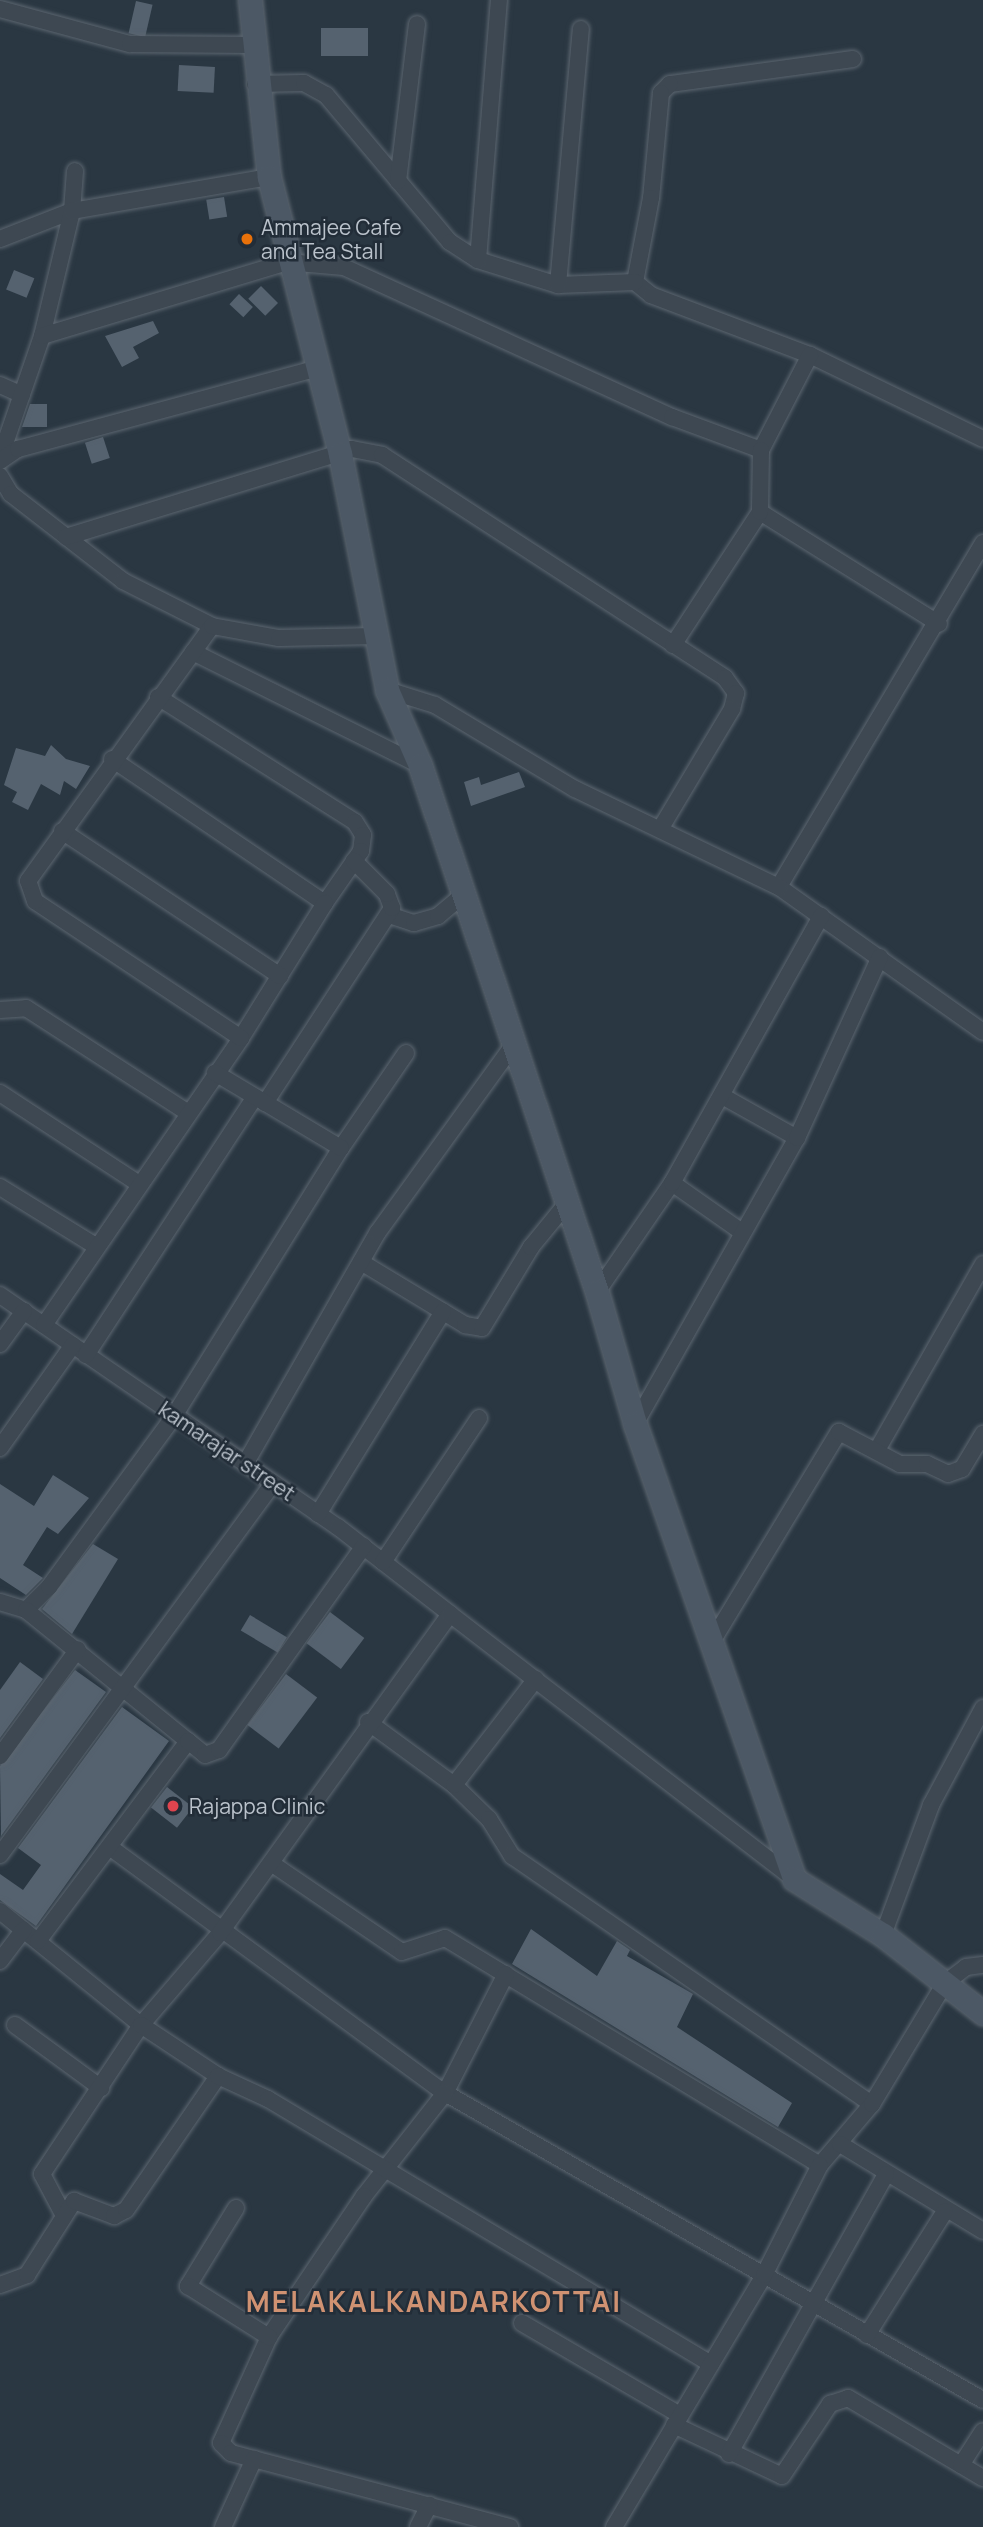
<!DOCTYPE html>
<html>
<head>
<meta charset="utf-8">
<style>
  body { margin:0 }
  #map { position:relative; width:983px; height:2527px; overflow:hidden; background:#2a3742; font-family:Manrope,sans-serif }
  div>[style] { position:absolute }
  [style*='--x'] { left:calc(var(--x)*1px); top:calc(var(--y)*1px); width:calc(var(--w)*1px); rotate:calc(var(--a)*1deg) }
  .building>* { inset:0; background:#55626f; transform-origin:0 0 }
  .roads { filter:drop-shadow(0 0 2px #5c6670) drop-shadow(0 0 2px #5c6670) }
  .street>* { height:16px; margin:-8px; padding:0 8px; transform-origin:8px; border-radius:8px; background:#3e4852 }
  .secondary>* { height:23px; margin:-11.5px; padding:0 11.5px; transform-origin:11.5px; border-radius:11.5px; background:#4c5865 }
  .dots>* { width:19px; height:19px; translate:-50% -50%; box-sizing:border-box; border:4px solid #222d38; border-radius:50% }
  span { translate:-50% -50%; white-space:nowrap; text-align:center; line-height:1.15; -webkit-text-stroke:5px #222d38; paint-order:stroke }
  .poi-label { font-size:21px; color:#bbc3cc }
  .left { translate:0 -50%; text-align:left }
  .street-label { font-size:21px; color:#bbc3cc }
  .district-label { font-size:28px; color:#d09272; font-weight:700; letter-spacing:2px }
</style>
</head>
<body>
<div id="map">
  <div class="building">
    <i style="left:136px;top:1px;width:17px;height:33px;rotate:13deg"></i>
    <i style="left:321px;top:28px;width:47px;height:28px"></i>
    <i style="left:179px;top:65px;width:36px;height:26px;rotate:3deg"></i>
    <i style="left:224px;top:197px;width:20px;height:18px;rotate:81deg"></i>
    <i style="left:14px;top:270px;width:22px;height:21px;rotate:22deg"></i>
    <i style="left:261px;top:286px;width:24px;height:18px;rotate:45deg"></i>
    <i style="left:239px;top:294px;width:19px;height:14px;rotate:43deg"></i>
    <i style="clip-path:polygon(153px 321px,159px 333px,133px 347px,139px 358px,122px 367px,105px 336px)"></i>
    <i style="clip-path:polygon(30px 404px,47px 404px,47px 427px,22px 427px)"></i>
    <i style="left:103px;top:437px;width:22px;height:19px;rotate:72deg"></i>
    <i style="clip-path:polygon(51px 745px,66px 759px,90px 766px,76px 789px,64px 781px,60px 795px,41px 784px,28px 810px,12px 802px,17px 792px,4px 785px,16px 748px,45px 756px)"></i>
    <i style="clip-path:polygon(519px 772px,525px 787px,471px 806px,464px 782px,479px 777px,481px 785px)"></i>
    <i style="clip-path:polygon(53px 1475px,89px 1498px,58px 1534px,47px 1527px,23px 1565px,43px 1578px,26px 1595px,0 1578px,0 1484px,34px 1506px)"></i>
    <i style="clip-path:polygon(93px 1544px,118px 1559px,72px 1634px,42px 1609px)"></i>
    <i style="left:330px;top:1612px;width:43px;height:39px;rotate:37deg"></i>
    <i style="left:250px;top:1615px;width:43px;height:18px;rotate:31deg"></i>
    <i style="clip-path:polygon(20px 1662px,43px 1679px,0 1738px,0 1690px)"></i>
    <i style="clip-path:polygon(75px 1670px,106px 1692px,1px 1836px,0 1766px)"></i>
    <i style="left:286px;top:1674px;width:39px;height:64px;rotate:37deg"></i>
    <i style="clip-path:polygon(122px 1707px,169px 1741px,36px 1926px,0 1900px,0 1874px,23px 1890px,41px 1865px,18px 1848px)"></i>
    <i style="left:167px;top:1787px;width:33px;height:26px;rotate:38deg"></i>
    <i style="clip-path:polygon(531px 1929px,597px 1976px,617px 1941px,630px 1950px,627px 1956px,693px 1994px,677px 2027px,792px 2103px,778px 2127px,512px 1964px)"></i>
  </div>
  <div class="roads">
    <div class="street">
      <i style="--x:0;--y:9;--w:135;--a:15.1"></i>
      <i style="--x:130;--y:44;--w:125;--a:0.5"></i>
      <i style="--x:853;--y:59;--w:185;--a:172.2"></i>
      <i style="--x:670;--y:84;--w:13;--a:135"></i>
      <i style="--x:661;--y:93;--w:105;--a:95.4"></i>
      <i style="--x:651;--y:198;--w:86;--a:100.8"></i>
      <i style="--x:635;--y:282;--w:21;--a:39"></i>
      <i style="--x:651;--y:295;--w:170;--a:20.7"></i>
      <i style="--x:810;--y:355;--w:192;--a:25.9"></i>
      <i style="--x:255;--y:84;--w:49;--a:-1.2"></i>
      <i style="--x:304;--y:83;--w:25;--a:29"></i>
      <i style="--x:326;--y:95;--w:192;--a:49.9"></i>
      <i style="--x:450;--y:242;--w:33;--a:33"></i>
      <i style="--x:478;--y:260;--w:84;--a:17.4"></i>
      <i style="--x:558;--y:285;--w:77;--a:-2.2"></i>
      <i style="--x:398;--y:181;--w:158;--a:-83.1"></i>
      <i style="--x:0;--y:239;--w:77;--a:-21.3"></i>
      <i style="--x:72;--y:211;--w:40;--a:-85.7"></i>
      <i style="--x:478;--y:260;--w:261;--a:-85.4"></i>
      <i style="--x:558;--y:285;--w:257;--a:-84.9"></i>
      <i style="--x:42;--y:336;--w:129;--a:-76.5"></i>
      <i style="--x:72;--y:211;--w:200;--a:-9.8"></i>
      <i style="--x:0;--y:385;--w:24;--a:24"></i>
      <i style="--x:0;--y:458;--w:129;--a:-71"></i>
      <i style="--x:42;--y:336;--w:256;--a:-16.8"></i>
      <i style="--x:287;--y:262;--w:57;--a:5"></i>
      <i style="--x:344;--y:267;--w:361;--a:24.6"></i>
      <i style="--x:672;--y:417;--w:95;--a:20.3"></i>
      <i style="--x:761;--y:450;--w:107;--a:-62.7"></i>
      <i style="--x:0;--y:461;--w:22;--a:-34"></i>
      <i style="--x:18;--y:449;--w:311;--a:-15.1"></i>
      <i style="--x:0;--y:476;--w:21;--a:59"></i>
      <i style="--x:11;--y:494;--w:142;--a:37.8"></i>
      <i style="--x:123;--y:581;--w:100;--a:26.8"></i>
      <i style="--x:760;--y:512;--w:211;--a:32"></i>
      <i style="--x:66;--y:537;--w:299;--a:-17.1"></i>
      <i style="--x:352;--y:449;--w:31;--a:11"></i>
      <i style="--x:382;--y:455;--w:409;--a:33"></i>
      <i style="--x:725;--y:678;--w:19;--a:54"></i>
      <i style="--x:736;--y:693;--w:16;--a:104"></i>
      <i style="--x:732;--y:709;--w:136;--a:120.9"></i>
      <i style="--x:983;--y:543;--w:400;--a:120.7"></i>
      <i style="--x:779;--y:887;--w:250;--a:35.4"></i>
      <i style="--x:673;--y:645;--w:159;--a:-56.8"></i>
      <i style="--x:760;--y:512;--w:62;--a:-89.1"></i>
      <i style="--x:193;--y:652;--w:254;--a:26.5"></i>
      <i style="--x:387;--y:690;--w:50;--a:17.4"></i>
      <i style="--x:435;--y:705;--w:163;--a:31"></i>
      <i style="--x:575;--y:789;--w:226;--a:25.7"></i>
      <i style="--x:158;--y:697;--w:233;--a:32.4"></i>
      <i style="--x:355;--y:822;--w:15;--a:58"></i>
      <i style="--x:363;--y:835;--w:16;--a:97"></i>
      <i style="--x:361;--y:851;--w:63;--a:124.7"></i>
      <i style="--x:112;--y:759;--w:257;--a:34.1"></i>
      <i style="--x:325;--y:903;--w:159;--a:121.9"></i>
      <i style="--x:62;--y:831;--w:262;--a:33.6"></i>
      <i style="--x:389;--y:915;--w:26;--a:18"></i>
      <i style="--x:414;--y:923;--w:25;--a:-16"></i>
      <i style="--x:438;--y:916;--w:34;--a:-40"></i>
      <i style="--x:0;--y:1010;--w:26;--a:-4"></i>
      <i style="--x:26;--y:1008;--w:192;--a:32.9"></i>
      <i style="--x:0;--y:1093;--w:166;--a:33.2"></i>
      <i style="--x:722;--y:1096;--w:86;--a:29.2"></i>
      <i style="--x:265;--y:1103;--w:233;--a:-56.9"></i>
      <i style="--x:392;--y:908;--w:15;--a:-110"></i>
      <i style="--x:387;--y:894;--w:47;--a:-135"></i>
      <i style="--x:341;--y:1148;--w:115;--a:-55.6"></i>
      <i style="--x:672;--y:1183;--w:85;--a:35"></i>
      <i style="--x:0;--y:1187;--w:114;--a:31.7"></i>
      <i style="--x:361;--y:1262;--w:122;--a:31.2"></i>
      <i style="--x:465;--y:1325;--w:17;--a:10"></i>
      <i style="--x:482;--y:1328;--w:95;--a:-58.8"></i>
      <i style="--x:531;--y:1247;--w:58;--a:-50.6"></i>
      <i style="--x:597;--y:1292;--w:132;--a:-55.5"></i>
      <i style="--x:672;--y:1183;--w:306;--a:-60.8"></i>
      <i style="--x:0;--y:1295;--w:410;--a:34.5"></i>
      <i style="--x:338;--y:1527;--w:142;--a:37.8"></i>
      <i style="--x:44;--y:1325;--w:348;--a:-55.5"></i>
      <i style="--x:241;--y:1038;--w:247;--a:-146.4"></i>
      <i style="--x:35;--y:901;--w:21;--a:-109"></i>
      <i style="--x:28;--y:881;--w:314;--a:-54.2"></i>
      <i style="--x:212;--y:626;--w:68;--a:10.2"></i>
      <i style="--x:279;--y:638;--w:97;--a:-1.2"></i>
      <i style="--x:0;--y:1344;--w:41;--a:-54"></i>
      <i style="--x:86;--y:1355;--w:308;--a:-56.8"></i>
      <i style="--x:635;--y:1424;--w:329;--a:-60.5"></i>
      <i style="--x:797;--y:1138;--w:199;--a:-65.4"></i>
      <i style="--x:0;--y:1448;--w:126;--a:-54.7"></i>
      <i style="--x:877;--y:1450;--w:214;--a:-60.3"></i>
      <i style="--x:245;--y:1464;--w:267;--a:-60.2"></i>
      <i style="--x:378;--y:1232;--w:233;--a:-54.1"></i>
      <i style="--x:318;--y:1514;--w:238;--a:-58.3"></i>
      <i style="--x:383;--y:1562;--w:173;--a:-56.3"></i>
      <i style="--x:0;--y:1602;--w:27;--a:17"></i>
      <i style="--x:26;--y:1610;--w:33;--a:-45"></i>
      <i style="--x:49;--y:1587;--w:212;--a:-53.8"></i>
      <i style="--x:174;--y:1416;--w:316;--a:-58.1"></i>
      <i style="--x:341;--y:1148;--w:147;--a:-149.2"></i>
      <i style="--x:26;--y:1610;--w:208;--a:39"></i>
      <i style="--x:711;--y:1643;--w:247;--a:-58.8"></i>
      <i style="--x:839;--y:1432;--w:69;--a:27.7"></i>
      <i style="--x:900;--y:1464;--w:27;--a:0"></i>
      <i style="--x:927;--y:1464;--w:23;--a:25"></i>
      <i style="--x:948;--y:1474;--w:15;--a:-20"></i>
      <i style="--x:962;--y:1469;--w:41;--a:-59"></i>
      <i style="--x:368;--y:1722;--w:107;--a:36.2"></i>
      <i style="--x:454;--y:1785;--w:49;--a:44.2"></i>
      <i style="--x:489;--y:1819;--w:44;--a:58.1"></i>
      <i style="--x:512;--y:1856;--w:437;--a:34.6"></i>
      <i style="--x:0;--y:1756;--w:132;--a:-53.9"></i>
      <i style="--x:454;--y:1785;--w:134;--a:-52.3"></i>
      <i style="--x:111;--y:1848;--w:414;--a:36.3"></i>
      <i style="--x:445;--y:2093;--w:619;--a:29.71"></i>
      <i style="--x:0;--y:1855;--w:461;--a:-53.7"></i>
      <i style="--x:271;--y:1863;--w:158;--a:34.2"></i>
      <i style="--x:402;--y:1952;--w:45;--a:-18"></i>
      <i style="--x:445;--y:1938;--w:438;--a:31.2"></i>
      <i style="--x:820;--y:2165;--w:80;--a:-49.6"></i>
      <i style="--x:872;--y:2104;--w:141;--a:-58.9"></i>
      <i style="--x:945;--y:1983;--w:26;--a:-37"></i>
      <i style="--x:966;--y:1967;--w:17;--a:-7"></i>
      <i style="--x:0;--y:1911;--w:181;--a:39"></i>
      <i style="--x:141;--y:2025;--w:121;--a:-49.3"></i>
      <i style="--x:220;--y:1933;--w:393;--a:-54.2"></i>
      <i style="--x:450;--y:1614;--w:431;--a:37.6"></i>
      <i style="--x:883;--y:1935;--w:139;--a:-69.7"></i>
      <i style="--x:931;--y:1805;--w:110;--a:-61.8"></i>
      <i style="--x:38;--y:1941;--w:250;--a:-53.1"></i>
      <i style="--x:188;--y:1741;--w:22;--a:39"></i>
      <i style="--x:205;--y:1755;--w:15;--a:-20"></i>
      <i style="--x:219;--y:1750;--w:250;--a:-54.6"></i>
      <i style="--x:0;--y:1961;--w:39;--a:-53"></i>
      <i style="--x:506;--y:1974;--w:134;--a:117.1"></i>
      <i style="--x:445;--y:2093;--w:131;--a:128.2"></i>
      <i style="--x:364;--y:2196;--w:170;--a:124"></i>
      <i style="--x:269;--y:2337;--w:116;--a:114.4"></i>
      <i style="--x:221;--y:2443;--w:14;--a:45"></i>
      <i style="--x:231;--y:2453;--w:289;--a:14.9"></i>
      <i style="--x:15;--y:2025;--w:107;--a:36.2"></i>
      <i style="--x:840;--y:2144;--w:167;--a:31.3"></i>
      <i style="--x:236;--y:2208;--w:92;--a:121.6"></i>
      <i style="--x:188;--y:2286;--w:96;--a:32.2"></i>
      <i style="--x:62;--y:2212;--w:43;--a:-117.8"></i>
      <i style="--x:42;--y:2174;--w:179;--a:-56.4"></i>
      <i style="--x:141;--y:2025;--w:92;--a:33.5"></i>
      <i style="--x:0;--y:2285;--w:29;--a:-20"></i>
      <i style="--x:27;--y:2275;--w:88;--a:-57.6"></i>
      <i style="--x:74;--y:2201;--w:43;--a:20.6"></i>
      <i style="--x:114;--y:2216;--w:13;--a:-27"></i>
      <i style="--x:126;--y:2210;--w:163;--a:-55.5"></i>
      <i style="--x:218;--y:2076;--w:55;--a:24.7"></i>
      <i style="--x:268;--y:2099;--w:516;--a:30.89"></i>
      <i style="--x:522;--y:2323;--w:183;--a:30.2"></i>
      <i style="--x:867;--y:2335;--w:146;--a:-57.8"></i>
      <i style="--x:674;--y:2425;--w:119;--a:25.3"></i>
      <i style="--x:782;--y:2476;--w:87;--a:-56.3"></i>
      <i style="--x:830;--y:2404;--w:19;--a:-18"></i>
      <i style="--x:848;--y:2398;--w:157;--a:30.7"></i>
      <i style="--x:729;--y:2454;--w:321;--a:-60.7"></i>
      <i style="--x:961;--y:2465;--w:40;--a:-57.1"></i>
      <i style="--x:223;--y:2527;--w:75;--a:-65.5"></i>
      <i style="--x:418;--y:2527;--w:25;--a:-63"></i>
      <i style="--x:614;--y:2527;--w:293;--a:-59.2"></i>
      <i style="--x:764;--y:2275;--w:123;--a:-63"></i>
    </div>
    <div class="secondary">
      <i style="--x:250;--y:0;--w:178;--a:83.9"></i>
      <i style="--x:269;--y:177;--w:286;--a:75.6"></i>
      <i style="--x:340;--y:454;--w:241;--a:78.7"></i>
      <i style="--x:387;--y:690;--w:82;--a:66.3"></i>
      <i style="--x:420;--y:765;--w:556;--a:71.43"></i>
      <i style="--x:597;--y:1292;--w:137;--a:73.9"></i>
      <i style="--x:635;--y:1424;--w:482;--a:70.7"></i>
      <i style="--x:794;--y:1879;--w:105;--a:32.2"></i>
      <i style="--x:883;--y:1935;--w:127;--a:38"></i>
    </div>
  </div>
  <div class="dots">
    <i style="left:247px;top:239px;background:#e8710a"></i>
    <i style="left:173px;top:1806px;background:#e0444e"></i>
  </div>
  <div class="poi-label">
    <span class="left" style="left:261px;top:239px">Ammajee Cafe<br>and Tea Stall</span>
    <span class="left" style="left:189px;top:1806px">Rajappa Clinic</span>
  </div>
  <div class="street-label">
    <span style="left:227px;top:1451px;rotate:34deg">kamarajar street</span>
  </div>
  <div class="district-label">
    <span style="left:434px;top:2301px">MELAKALKANDARKOTTAI</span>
  </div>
</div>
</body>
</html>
